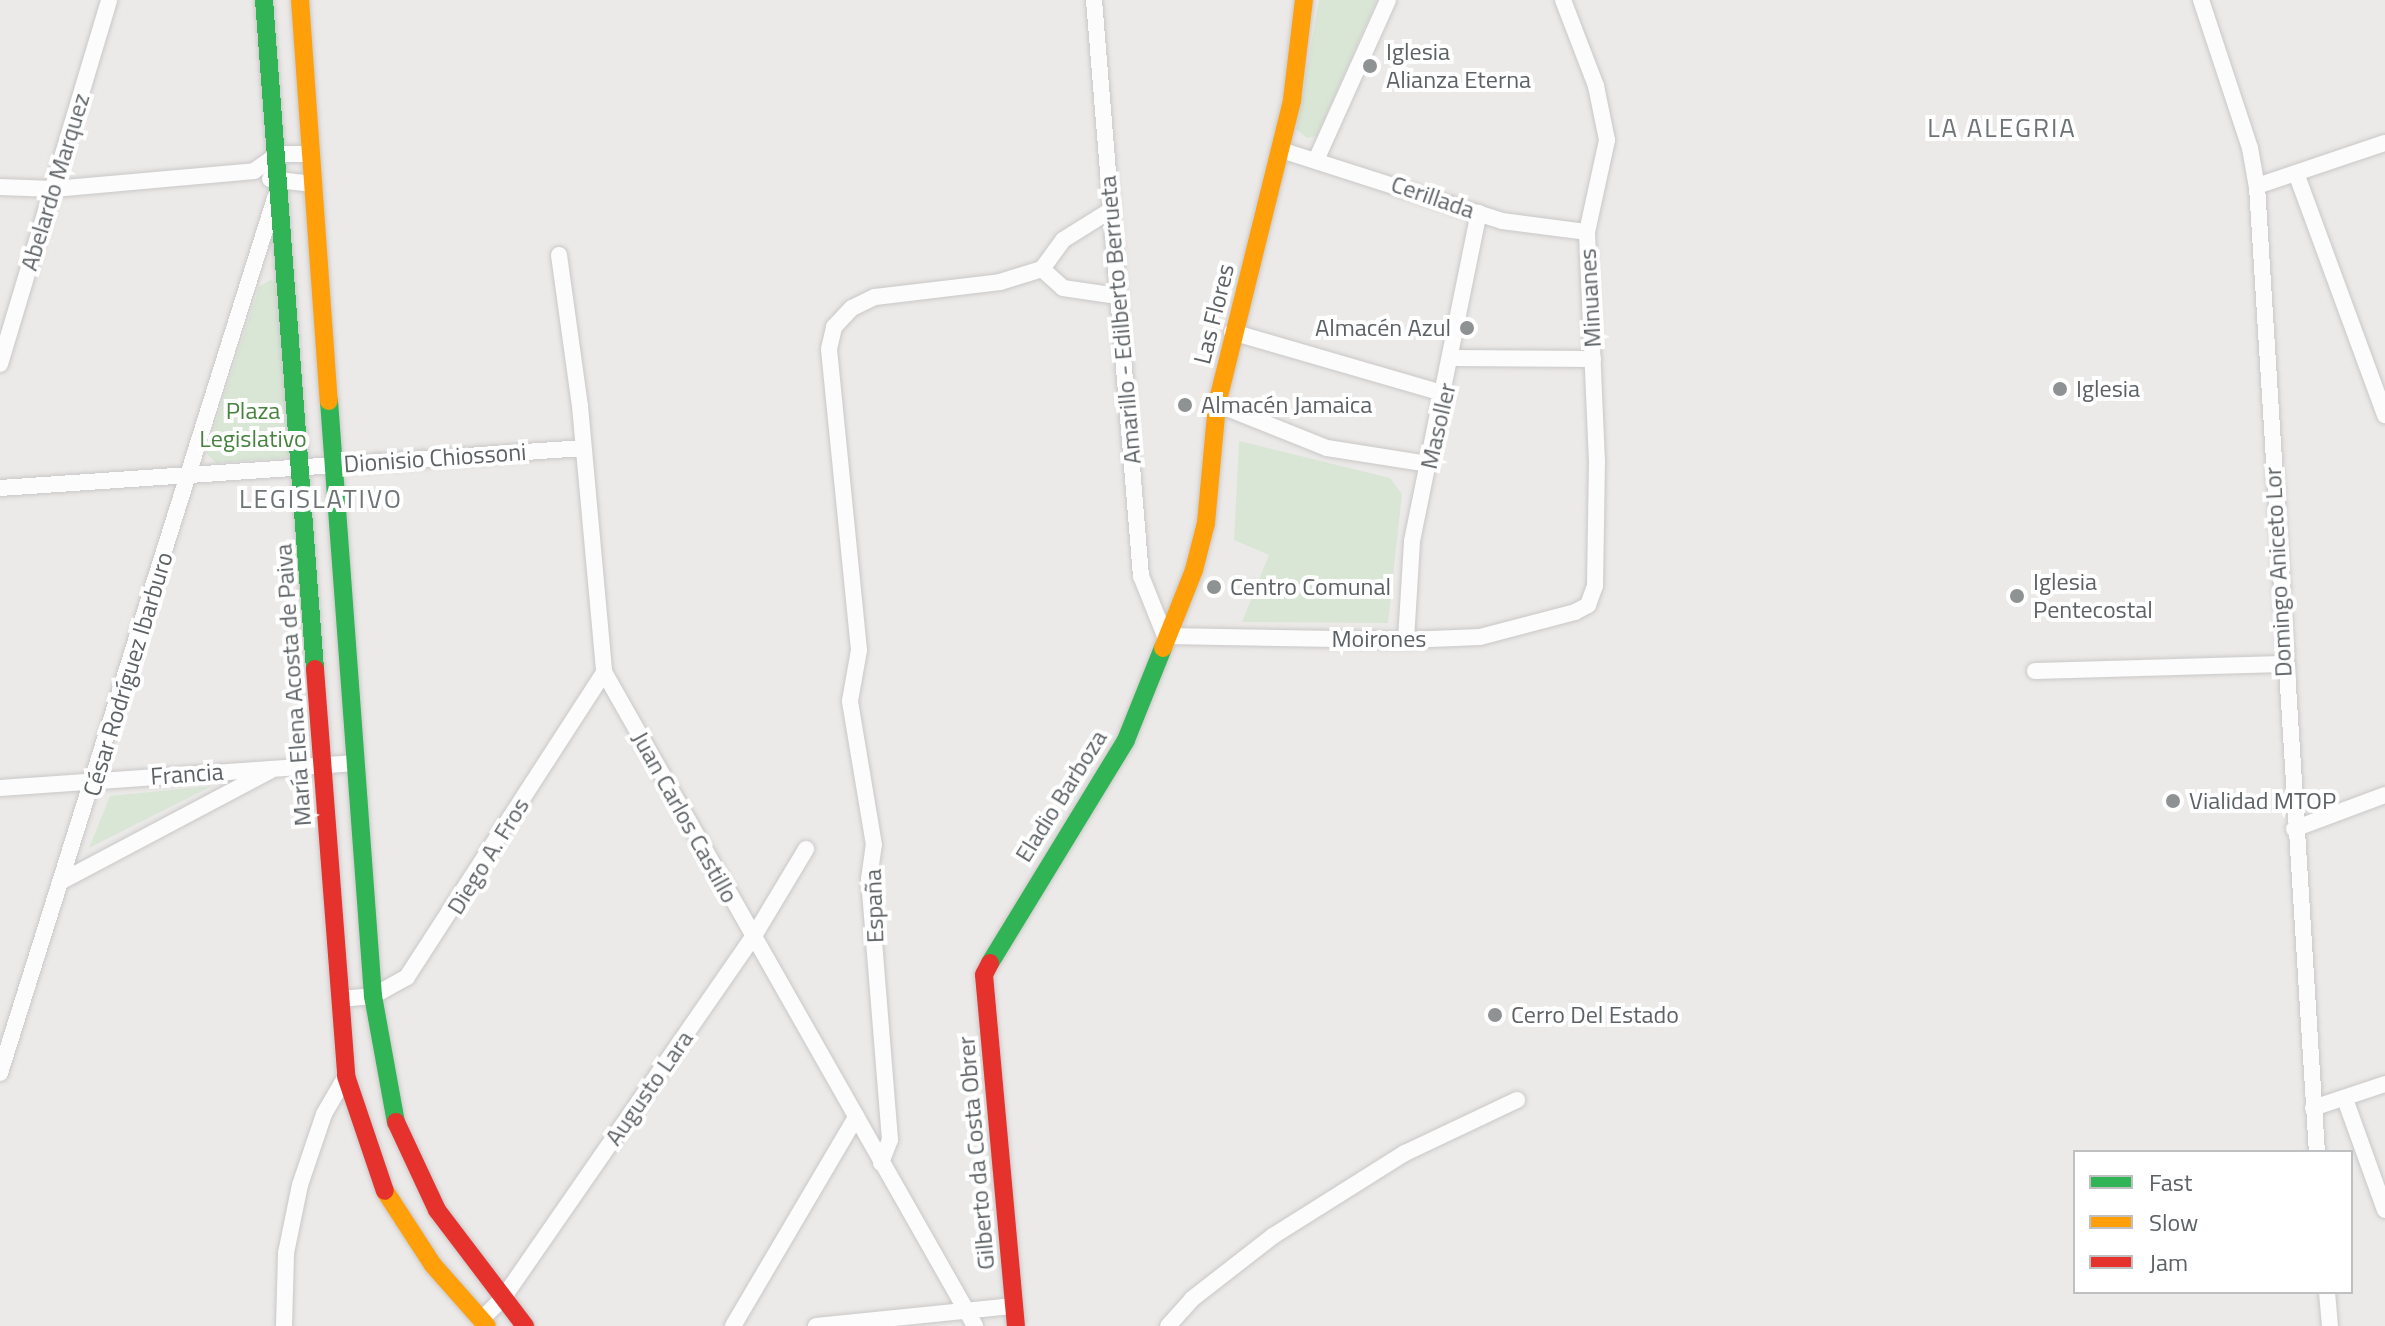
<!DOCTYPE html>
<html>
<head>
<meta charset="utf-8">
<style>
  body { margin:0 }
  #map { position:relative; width:2385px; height:1326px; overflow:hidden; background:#eceae8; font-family:"Titillium Web",sans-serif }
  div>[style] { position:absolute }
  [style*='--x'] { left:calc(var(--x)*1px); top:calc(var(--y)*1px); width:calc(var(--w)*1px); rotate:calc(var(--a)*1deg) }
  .green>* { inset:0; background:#d9e6d5 }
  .roads { filter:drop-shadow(0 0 2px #c9c8c8) drop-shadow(0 0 2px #c9c8c8) }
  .street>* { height:16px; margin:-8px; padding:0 8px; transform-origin:8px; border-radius:8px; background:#fcfcfc }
  .fast>* { height:18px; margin:-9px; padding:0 9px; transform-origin:9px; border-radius:9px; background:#30b455 }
  .slow>* { height:18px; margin:-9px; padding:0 9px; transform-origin:9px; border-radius:9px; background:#ff9f0a }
  .jam>* { height:18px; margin:-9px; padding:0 9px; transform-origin:9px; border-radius:9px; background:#e5322d }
  .dots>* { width:22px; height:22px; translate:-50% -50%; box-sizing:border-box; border:4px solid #fff; border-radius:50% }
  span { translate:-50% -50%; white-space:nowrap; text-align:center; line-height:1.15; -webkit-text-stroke:8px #fff; paint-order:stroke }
  .poi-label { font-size:24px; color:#5d6265 }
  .left { translate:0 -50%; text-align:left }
  .right { translate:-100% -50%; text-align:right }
  .street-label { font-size:24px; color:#5d6265 }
  .park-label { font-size:24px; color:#46833e }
  .neighbourhood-label { font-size:26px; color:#6e7476; letter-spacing:2px }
  .legend { position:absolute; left:2073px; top:1150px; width:280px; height:144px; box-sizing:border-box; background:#fff; border:2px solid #bec0c1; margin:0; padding:10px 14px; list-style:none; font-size:24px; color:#5d6265 }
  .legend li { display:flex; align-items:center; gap:16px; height:40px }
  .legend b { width:40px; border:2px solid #bec0c1 }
</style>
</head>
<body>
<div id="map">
  <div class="green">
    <i style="clip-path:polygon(1319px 0,1377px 0,1317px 136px,1307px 138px,1296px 129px)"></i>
    <i style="clip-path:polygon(270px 280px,275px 282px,292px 451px,285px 458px,216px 463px,206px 453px,259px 287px)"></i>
    <i style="clip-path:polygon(1239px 441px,1390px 478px,1402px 494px,1388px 623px,1242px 622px,1269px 555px,1234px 540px)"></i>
    <i style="clip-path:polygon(212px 786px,89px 848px,110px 796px)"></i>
  </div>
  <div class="roads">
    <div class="street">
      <i style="--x:1094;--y:0;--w:578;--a:85.34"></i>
      <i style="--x:1141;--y:576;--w:65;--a:68.2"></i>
      <i style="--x:1165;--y:636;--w:241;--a:1"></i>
      <i style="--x:1406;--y:640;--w:74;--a:-2.3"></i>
      <i style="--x:1480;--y:637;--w:98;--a:-14.7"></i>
      <i style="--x:1575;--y:612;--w:15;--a:-28"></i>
      <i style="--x:1588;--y:605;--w:20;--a:-70"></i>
      <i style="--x:1595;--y:586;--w:124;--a:-89.1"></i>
      <i style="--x:1597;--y:462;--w:230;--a:-92.5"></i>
      <i style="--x:1587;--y:232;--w:94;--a:-77.7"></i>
      <i style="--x:1607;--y:140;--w:55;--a:-101.5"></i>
      <i style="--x:1596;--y:86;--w:92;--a:-111"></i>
      <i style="--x:2201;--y:0;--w:156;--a:71.7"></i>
      <i style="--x:2250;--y:148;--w:39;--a:80"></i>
      <i style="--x:2257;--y:186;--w:968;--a:86.45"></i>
      <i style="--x:1281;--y:150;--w:232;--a:17.8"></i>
      <i style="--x:1502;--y:221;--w:86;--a:7.4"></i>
      <i style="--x:1317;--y:158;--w:173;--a:-65.8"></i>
      <i style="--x:2296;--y:173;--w:258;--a:69.8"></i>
      <i style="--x:270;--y:179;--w:43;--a:6.6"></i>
      <i style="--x:2257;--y:186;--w:135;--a:-18.6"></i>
      <i style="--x:0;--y:187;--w:54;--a:2.1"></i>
      <i style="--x:54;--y:189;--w:201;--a:-5.1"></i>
      <i style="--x:254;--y:171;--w:29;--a:-35"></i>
      <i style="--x:278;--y:154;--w:33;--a:0"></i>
      <i style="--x:559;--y:255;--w:152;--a:82.1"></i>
      <i style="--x:580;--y:406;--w:267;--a:84.8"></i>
      <i style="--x:604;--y:672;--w:752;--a:60.43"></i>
      <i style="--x:1042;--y:269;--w:28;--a:42"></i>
      <i style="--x:1063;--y:288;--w:55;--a:8.4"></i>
      <i style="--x:1232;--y:332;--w:222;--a:16.2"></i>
      <i style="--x:1453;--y:358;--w:140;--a:0.4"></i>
      <i style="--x:0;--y:364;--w:380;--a:-73.3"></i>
      <i style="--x:1217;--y:404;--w:118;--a:21.8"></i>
      <i style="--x:1327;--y:448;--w:102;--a:9"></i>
      <i style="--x:0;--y:488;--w:584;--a:-3.92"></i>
      <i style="--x:1406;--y:640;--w:99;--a:-86.5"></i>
      <i style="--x:1412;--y:541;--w:335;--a:-78.5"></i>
      <i style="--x:2035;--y:671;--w:248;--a:-1.6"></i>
      <i style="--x:0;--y:788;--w:357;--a:-4"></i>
      <i style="--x:2294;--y:829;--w:97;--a:-20.5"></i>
      <i style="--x:62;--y:881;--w:235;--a:-27.9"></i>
      <i style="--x:340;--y:999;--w:33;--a:-5"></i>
      <i style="--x:373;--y:996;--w:39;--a:-29"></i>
      <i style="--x:407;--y:977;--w:363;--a:-57.1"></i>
      <i style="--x:0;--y:1073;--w:917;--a:-72.55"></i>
      <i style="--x:2345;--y:1099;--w:118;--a:70.2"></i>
      <i style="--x:2313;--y:1108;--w:76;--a:-18.4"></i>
      <i style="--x:881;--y:1163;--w:25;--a:-69"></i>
      <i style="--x:890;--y:1140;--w:262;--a:-94.6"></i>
      <i style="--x:869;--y:879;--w:34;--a:-82"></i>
      <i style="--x:874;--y:845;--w:146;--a:-99.5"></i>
      <i style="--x:850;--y:701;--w:52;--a:-80"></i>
      <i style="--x:859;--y:650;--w:302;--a:-95.7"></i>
      <i style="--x:829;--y:349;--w:23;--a:-77"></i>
      <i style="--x:834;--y:327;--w:26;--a:-47"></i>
      <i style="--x:852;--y:308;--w:25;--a:-26"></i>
      <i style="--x:875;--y:297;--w:126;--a:-6.8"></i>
      <i style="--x:1000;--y:282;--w:44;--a:-17.2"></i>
      <i style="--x:1042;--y:269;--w:36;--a:-54"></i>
      <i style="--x:1063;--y:240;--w:57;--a:-32"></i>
      <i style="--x:2327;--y:1292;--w:34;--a:85"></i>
      <i style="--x:481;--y:1320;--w:31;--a:-45"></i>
      <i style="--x:503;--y:1298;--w:437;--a:-55.3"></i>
      <i style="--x:752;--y:939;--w:105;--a:-59"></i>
      <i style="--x:284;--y:1326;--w:73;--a:-88.4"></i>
      <i style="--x:286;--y:1253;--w:69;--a:-78.4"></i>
      <i style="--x:300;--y:1185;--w:75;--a:-71.3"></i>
      <i style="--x:324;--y:1114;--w:44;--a:-59.9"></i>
      <i style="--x:733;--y:1326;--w:243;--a:-59.5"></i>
      <i style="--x:816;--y:1326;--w:199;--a:-5.8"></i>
      <i style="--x:1168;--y:1326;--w:36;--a:-48"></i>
      <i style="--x:1192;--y:1299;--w:103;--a:-37.9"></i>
      <i style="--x:1273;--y:1236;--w:156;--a:-32.2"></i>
      <i style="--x:1405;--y:1153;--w:124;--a:-25.3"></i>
    </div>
    <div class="fast">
      <i style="--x:264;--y:0;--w:671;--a:85.64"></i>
      <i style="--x:329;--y:401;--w:597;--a:85.77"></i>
      <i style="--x:373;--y:996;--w:128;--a:79.7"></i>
      <i style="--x:990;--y:963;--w:261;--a:-58.6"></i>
      <i style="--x:1126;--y:740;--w:99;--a:-68.1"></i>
    </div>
    <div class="slow">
      <i style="--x:300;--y:0;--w:402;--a:85.9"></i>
      <i style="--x:1163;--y:648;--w:84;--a:-68.3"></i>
      <i style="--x:1194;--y:570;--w:49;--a:-75.7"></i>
      <i style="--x:1206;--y:523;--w:120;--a:-84.7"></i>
      <i style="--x:1217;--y:404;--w:313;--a:-76.1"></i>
      <i style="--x:1292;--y:100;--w:101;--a:-83.2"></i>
      <i style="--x:385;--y:1191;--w:88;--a:57"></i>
      <i style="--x:433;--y:1265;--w:81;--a:48.5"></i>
    </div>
    <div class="jam">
      <i style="--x:315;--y:669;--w:408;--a:85.6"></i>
      <i style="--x:346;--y:1076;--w:121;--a:71.3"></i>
      <i style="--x:990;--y:963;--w:13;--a:117"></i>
      <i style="--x:984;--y:975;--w:352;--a:84.8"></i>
      <i style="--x:396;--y:1122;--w:97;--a:65"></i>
      <i style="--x:437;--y:1210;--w:146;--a:52.8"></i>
    </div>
  </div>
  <div class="dots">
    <i style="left:1370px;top:66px;background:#8f9293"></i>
    <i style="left:1467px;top:328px;background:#8f9293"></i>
    <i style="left:2060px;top:389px;background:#8f9293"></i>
    <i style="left:1185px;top:405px;background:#8f9293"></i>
    <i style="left:1214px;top:587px;background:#8f9293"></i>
    <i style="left:2017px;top:596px;background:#8f9293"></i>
    <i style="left:2173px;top:801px;background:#8f9293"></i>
    <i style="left:1495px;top:1015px;background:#8f9293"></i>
  </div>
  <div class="poi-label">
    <span class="left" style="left:1386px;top:66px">Iglesia<br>Alianza Eterna</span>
    <span class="right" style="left:1451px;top:328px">Almacén Azul</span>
    <span class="left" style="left:2076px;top:389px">Iglesia</span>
    <span class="left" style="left:1201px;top:405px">Almacén Jamaica</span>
    <span class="left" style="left:2033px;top:596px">Iglesia<br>Pentecostal</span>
    <span class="left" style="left:1230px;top:587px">Centro Comunal</span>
    <span class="left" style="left:2189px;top:801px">Vialidad MTOP</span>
    <span class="left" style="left:1511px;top:1015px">Cerro Del Estado</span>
  </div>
  <div class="street-label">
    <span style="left:55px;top:182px;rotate:-73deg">Abelardo Marquez</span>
    <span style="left:1433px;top:197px;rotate:19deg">Cerillada</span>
    <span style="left:1590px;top:298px;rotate:-93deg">Minuanes</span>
    <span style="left:1214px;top:314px;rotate:-76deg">Las Flores</span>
    <span style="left:1120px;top:320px;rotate:-95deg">Amarillo - Edilberto Berrueta</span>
    <span style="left:1438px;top:426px;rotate:-77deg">Masoller</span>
    <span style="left:435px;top:458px;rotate:-4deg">Dionisio Chiossoni</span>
    <span style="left:2278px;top:572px;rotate:-93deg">Domingo Aniceto Lor</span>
    <span style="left:1379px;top:639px">Moirones</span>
    <span style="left:128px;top:674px;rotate:-73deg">César Rodríguez Ibarburo</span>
    <span style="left:293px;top:685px;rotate:-94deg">María Elena Acosta de Paiva</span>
    <span style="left:187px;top:774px;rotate:-4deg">Francia</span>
    <span style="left:1061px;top:796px;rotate:-58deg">Eladio Barboza</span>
    <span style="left:685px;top:817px;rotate:61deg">Juan Carlos Castillo</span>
    <span style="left:488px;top:856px;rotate:-58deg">Diego A. Fros</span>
    <span style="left:874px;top:906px;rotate:-92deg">España</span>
    <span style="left:649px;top:1088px;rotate:-55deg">Augusto Lara</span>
    <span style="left:976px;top:1153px;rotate:-95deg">Gilberto da Costa Obrer</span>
  </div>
  <div class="park-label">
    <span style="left:253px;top:425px">Plaza<br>Legislativo</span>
  </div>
  <div class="neighbourhood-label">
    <span style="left:2002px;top:128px">LA ALEGRIA</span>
    <span style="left:321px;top:499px">LEGISLATIVO</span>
  </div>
  <ul class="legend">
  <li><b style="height:10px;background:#30b455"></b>Fast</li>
  <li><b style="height:10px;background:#ff9f0a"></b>Slow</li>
  <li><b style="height:10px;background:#e5322d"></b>Jam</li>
  </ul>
</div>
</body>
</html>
